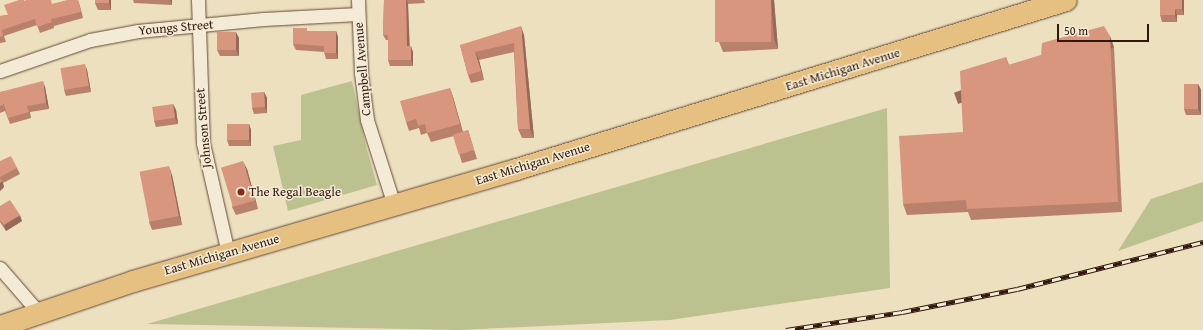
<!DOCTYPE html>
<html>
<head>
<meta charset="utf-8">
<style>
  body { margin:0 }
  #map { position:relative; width:1203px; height:330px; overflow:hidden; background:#ede0bf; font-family:"Gentium Book Plus",serif }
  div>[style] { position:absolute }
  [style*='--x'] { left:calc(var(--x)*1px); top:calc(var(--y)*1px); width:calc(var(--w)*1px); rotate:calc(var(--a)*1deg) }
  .green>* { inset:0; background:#bcc190 }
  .roads { filter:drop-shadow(0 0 1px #614a39) drop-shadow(0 0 1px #614a39) }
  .street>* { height:13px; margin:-6.5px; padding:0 6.5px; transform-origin:6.5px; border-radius:6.5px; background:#f3ebd5 }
  .primary>* { height:21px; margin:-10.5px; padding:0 10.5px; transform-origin:10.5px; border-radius:10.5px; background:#e6c080 }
  .rail>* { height:4.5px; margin-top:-2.25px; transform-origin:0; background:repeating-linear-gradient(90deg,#f3ebd5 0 9px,#32180c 0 18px); box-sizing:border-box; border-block:1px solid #32180c }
  .wall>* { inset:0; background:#b9816c }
  .shaded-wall>* { inset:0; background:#966958; transform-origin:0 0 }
  .building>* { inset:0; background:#d7967d; transform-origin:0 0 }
  .dots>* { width:11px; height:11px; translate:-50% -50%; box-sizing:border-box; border:2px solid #f3ebd5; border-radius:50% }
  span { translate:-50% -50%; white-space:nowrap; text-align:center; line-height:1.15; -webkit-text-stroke:3px #f3ebd5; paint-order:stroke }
  .street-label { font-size:13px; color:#32180c }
  .poi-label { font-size:13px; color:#32180c }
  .left { translate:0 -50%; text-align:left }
  .scale { position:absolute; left:1057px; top:24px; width:92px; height:18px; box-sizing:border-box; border:2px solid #32180c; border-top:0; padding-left:5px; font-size:12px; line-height:14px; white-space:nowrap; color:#32180c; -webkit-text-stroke:3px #f3ebd5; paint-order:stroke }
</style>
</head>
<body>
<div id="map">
  <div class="green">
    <i style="clip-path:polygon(352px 81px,366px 146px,377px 185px,288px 211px,273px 146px,301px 140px,301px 95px)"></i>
    <i style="clip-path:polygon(887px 108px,890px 288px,670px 320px,460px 330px,147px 324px)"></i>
    <i style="clip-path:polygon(1203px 182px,1203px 221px,1118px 251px,1151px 199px)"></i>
  </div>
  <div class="roads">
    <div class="street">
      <i style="--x:198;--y:0;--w:143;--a:88"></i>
      <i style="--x:203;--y:143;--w:113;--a:77.2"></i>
      <i style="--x:358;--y:0;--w:73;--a:87.6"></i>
      <i style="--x:361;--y:73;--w:47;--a:82.7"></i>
      <i style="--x:367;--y:120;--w:89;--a:72.4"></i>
      <i style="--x:0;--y:71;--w:95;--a:-19"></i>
      <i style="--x:90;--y:40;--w:49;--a:-10.6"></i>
      <i style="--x:138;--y:31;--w:126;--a:-5.5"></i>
      <i style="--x:263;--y:19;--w:95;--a:-3"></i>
      <i style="--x:0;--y:268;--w:60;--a:49.1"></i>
    </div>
    <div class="primary">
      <i style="--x:0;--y:326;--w:140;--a:-18.7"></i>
      <i style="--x:133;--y:281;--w:399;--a:-16.3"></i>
      <i style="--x:516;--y:169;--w:575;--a:-17.08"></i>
    </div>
  </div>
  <div class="rail">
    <i style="--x:786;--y:330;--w:117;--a:-8.8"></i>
    <i style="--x:902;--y:312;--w:117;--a:-11.3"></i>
    <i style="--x:1017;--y:289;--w:192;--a:-14.2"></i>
  </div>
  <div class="wall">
    <i style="clip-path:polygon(78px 0,83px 18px,54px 26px,54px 28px,40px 33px,37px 25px,4px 36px,6px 42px,0 43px,0 16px,8px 15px,24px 1px,53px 4px)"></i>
    <i style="clip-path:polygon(111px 0,111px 10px,98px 10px,95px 3px)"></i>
    <i style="clip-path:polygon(133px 0,172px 0,172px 5px,134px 3px)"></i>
    <i style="clip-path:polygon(384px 0,424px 0,425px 3px,408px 4px,409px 46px,413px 52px,413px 66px,390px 66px,388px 60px,388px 40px,386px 40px,383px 35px)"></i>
    <i style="clip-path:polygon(715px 0,774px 0,778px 49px,723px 52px,719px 42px)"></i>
    <i style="clip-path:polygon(1160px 0,1184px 0,1184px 15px,1177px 15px,1177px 22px,1162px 22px,1160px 15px)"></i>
    <i style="clip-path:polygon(309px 31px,336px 31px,338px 37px,338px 59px,326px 59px,324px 52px,296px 50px,293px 44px)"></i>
    <i style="clip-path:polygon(524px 35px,534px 138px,522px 138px,518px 129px,514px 52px,479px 60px,484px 80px,471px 83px,468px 75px,460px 45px)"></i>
    <i style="clip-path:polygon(239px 38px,239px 56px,220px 56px,217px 50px)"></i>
    <i style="clip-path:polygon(1114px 47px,1122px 212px,971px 220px,968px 212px,907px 215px,903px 204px,963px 132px,1006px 57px,1009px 65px)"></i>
    <i style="clip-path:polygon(87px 70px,91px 92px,66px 96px,64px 90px)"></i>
    <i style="clip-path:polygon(1198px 84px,1201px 90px,1201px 115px,1186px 115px,1184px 109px)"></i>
    <i style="clip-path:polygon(45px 87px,49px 109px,30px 112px,31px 118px,10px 124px,5px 111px,0 113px,0 92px)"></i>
    <i style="clip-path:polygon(450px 88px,453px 97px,463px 132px,468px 130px,477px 159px,462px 163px,454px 136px,431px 142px,427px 133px,421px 135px,419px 128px,409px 131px,406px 122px)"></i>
    <i style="clip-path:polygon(264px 92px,267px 98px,267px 113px,254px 114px,252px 108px)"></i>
    <i style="clip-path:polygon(173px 104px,176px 110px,178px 124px,156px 127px,154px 121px)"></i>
    <i style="clip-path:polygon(249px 124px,251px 130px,251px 146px,229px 146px,227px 140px)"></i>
    <i style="clip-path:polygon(0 161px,17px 168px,20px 174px,3px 183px,4px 187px,0 191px)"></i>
    <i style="clip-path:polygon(247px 169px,258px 209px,236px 215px,232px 207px)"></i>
    <i style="clip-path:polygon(172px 175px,182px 225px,152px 230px,149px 222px)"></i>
    <i style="clip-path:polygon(0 206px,22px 221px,6px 231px,0 222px)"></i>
  </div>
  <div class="shaded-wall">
    <i style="clip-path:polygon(78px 0,79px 3px,83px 18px,81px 12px)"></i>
    <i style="clip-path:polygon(109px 0,111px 0,111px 10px,109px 3px)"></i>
    <i style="clip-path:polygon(170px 0,172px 0,172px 5px)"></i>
    <i style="clip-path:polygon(406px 0,407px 0,408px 4px,410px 52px,407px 46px)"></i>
    <i style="clip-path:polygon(771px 0,774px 0,778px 49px,774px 39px)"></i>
    <i style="clip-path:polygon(1182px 0,1184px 0,1184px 15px,1182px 9px)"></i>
    <i style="clip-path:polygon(1175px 9px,1177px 15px,1177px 22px,1175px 15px)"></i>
    <i style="clip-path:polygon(521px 26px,524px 35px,534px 138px,530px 129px)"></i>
    <i style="clip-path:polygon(336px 31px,338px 37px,338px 59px,336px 53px)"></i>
    <i style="clip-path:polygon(236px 32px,239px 38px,239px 56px,236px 50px)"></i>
    <i style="left:1110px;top:36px;width:12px;height:166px;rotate:70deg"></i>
    <i style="clip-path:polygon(411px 46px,413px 52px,413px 66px,411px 60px)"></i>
    <i style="clip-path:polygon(475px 52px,479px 60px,484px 80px,481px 71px)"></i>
    <i style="clip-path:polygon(85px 64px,87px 70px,91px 92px,89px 86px)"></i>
    <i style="clip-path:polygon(43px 81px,45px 87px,49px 109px,46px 103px)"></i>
    <i style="clip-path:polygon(1198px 84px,1201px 90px,1201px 115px,1198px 109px)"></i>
    <i style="clip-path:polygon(450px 88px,453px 97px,463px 133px,460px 124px)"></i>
    <i style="clip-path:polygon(264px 92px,267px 98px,267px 113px,265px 107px)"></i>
    <i style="clip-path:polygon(173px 104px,176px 110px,178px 124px,175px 118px)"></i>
    <i style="clip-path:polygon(249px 124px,251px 130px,251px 146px,249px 140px)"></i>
    <i style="clip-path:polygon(243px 161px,247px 169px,258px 209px,255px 200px)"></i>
    <i style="clip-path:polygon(169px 166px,172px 175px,182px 225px,179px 216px)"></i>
    <i style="clip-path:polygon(2px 181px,4px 187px,0 191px,0 183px)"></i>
    <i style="clip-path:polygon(20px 215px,22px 221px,6px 231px,4px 225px)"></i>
  </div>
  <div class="building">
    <i style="clip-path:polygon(19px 0,24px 0,24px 1px,26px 0,51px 0,52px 4px,67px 0,78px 0,81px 12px,51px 19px,52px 22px,37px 27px,35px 19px,2px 30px,3px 36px,0 37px,0 16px,8px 15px,4px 5px)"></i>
    <i style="left:95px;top:0;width:14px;height:3px"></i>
    <i style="clip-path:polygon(384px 0,406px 0,407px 46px,411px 46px,411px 60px,388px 60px,388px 35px,383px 35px)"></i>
    <i style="left:715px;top:0;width:56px;height:42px"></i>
    <i style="clip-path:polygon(1160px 0,1182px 0,1182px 9px,1175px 9px,1175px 15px,1160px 15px)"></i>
    <i style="clip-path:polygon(521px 26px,530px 129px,518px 129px,514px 43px,475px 52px,481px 71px,468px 75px,460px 45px)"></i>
    <i style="clip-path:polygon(1104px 26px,1110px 36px,1118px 202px,967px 209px,966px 200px,903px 204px,899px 136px,963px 132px,960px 71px,1006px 57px,1008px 65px,1041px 55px,1042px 43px)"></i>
    <i style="clip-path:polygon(293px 28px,307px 28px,307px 31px,336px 31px,336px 53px,324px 53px,324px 46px,293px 44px)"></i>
    <i style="left:217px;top:32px;width:19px;height:18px"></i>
    <i style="left:85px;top:64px;width:22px;height:25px;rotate:80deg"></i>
    <i style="clip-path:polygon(43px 81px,46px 103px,27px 106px,29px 112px,8px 118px,4px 104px,0 106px,0 92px)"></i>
    <i style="left:1184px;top:84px;width:14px;height:25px"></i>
    <i style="clip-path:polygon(450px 88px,460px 124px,427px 133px,425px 124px,418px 126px,416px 119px,406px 122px,400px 101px)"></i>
    <i style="left:264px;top:92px;width:15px;height:13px;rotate:86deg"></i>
    <i style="left:173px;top:104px;width:14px;height:21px;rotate:82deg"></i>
    <i style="left:227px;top:124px;width:22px;height:16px"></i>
    <i style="left:468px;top:130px;width:21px;height:16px;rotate:73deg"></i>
    <i style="clip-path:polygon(11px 156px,17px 168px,0 177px,0 161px)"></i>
    <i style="left:243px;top:161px;width:41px;height:23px;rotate:73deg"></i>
    <i style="left:169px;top:166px;width:51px;height:30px;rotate:79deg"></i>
    <i style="clip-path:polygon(0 178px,2px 181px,0 183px)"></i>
    <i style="clip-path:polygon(10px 200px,20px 215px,4px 225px,0 220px,0 206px)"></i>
  </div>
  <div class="dots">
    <i style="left:241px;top:192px;background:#8f2418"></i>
  </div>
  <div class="street-label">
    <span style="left:176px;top:28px;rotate:-5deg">Youngs Street</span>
    <span style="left:363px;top:69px;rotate:-95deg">Campbell Avenue</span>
    <span style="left:843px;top:70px;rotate:-17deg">East Michigan Avenue</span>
    <span style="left:204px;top:128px;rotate:-95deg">Johnson Street</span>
    <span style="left:533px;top:164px;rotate:-17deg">East Michigan Avenue</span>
    <span style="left:222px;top:255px;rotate:-16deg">East Michigan Avenue</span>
  </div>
  <div class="poi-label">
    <span class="left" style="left:249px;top:192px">The Regal Beagle</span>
  </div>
  <div class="scale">50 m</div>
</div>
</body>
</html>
